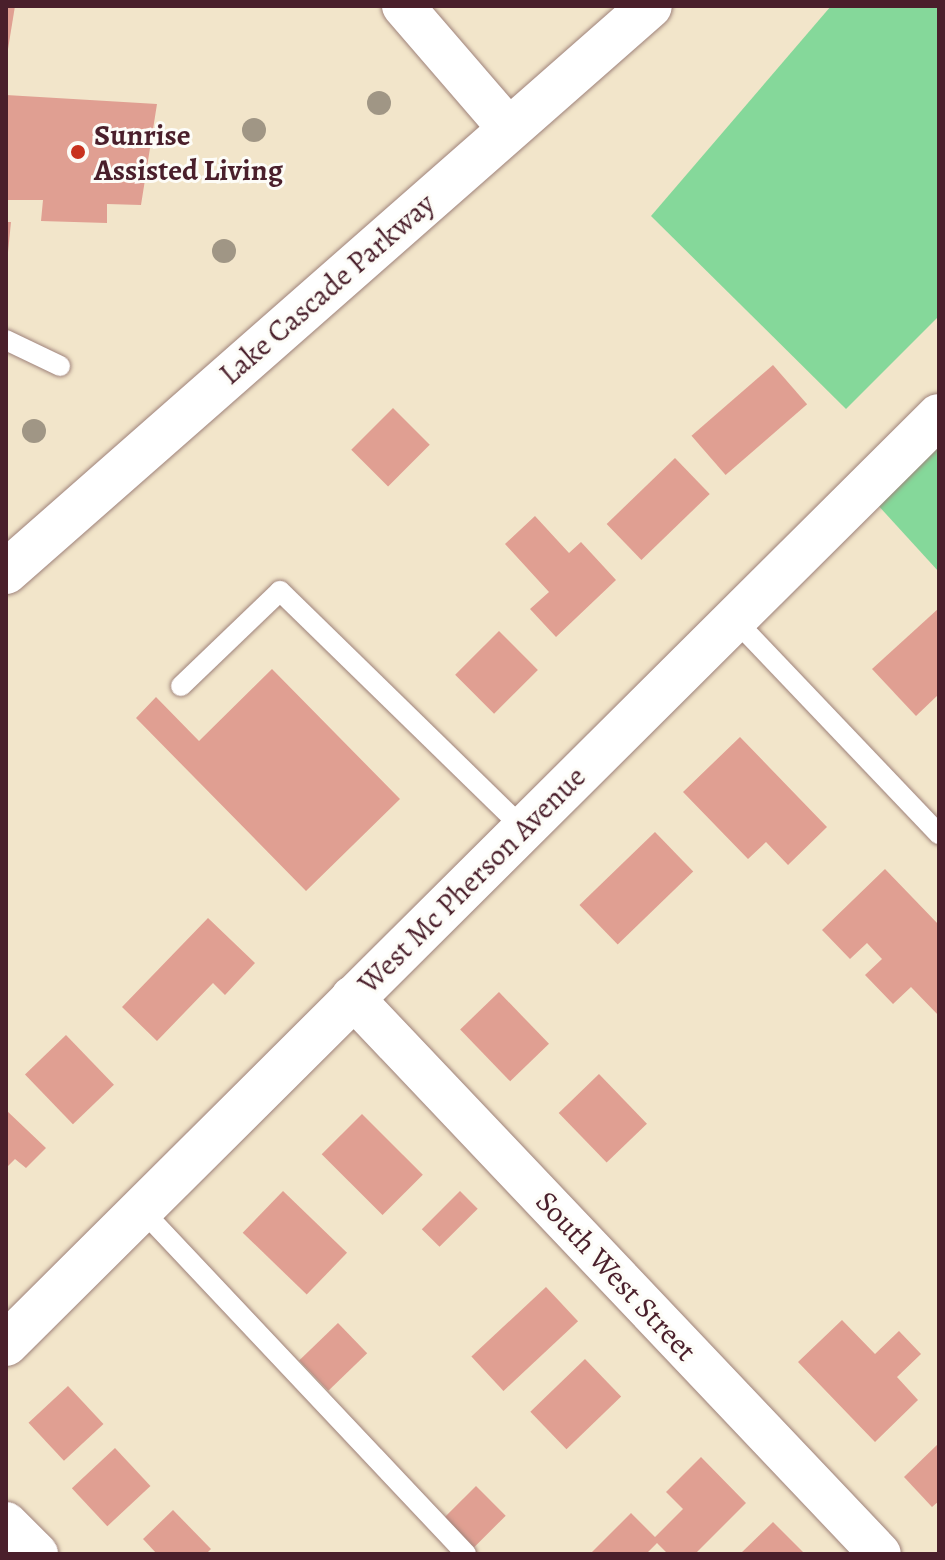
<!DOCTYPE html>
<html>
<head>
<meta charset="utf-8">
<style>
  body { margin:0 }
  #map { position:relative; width:945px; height:1560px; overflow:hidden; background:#f2e5ca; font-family:Alegreya,serif }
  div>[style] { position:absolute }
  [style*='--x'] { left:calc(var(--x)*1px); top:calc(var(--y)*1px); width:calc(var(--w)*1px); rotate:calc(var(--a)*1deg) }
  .green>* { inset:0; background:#85d89a }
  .building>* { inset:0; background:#e09f92; transform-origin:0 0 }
  .roads { filter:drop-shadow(0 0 2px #9e827a) drop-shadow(0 0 2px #9e827a) }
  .lane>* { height:20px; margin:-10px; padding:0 10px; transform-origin:10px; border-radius:10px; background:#fff }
  .street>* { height:42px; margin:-21px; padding:0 21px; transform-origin:21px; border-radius:21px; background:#fff }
  .secondary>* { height:44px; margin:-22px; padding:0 22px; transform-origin:22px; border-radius:22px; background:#fff }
  .trees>* { width:24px; height:24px; margin:-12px; border-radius:50%; background:#a09685 }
  .dots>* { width:22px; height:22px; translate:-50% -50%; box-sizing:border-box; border:4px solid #fdfcf7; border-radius:50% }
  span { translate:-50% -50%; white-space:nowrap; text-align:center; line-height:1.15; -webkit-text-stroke:6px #fdfcf7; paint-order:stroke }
  .poi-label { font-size:30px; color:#4a1f2b; font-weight:700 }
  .left { translate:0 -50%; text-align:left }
  .street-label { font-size:30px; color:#4a1f2b }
  .frame { position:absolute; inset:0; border:8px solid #4a1f2b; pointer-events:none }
</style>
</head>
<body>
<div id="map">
  <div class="green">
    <i style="clip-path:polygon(831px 6px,939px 6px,939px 316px,846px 409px,651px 216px)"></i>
    <i style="clip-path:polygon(939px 416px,939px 572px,865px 491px)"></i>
  </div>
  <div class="building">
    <i style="clip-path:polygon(6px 6px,15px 6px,8px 49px,6px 48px)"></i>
    <i style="clip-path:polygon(6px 95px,157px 104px,141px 205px,107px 204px,107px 223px,41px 221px,43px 200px,6px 200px)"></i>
    <i style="clip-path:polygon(6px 222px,11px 222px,8px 252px,6px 252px)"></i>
    <i style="left:773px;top:365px;width:52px;height:108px;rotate:49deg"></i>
    <i style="left:393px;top:408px;width:52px;height:59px;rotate:45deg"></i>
    <i style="left:675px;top:458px;width:50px;height:95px;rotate:46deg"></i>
    <i style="clip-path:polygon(535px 516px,569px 553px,581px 542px,616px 580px,556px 637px,530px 609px,549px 592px,505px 544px)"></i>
    <i style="clip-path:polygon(939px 608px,939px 694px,916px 716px,872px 669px)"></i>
    <i style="left:499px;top:631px;width:55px;height:62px;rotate:45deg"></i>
    <i style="clip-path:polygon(272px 669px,400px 799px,306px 891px,136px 718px,156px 697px,199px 741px)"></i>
    <i style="clip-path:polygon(740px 737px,827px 827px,788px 865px,766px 842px,748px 859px,683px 792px)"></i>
    <i style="left:655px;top:832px;width:55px;height:105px;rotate:46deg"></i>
    <i style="clip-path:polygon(885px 869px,939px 925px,939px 1016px,911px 987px,893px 1004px,865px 975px,882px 959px,867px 943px,850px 959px,822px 930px)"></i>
    <i style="clip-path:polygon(208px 918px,255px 963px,225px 995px,213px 983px,157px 1041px,122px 1007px)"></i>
    <i style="left:499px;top:992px;width:72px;height:54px;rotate:46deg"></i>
    <i style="left:66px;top:1035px;width:69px;height:57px;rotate:46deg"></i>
    <i style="left:599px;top:1074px;width:69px;height:56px;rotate:46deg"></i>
    <i style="clip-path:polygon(6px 1110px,46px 1148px,26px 1168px,15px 1159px,6px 1168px)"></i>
    <i style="left:362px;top:1114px;width:86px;height:57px;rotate:45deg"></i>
    <i style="left:283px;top:1191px;width:89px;height:58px;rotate:44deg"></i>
    <i style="left:460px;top:1191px;width:25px;height:54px;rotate:45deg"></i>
    <i style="left:546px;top:1287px;width:47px;height:102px;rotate:47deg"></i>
    <i style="clip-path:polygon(842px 1320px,875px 1354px,899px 1331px,921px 1354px,897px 1377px,918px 1400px,875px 1442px,798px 1362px)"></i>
    <i style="left:338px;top:1323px;width:42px;height:54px;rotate:46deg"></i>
    <i style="left:585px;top:1359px;width:52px;height:76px;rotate:46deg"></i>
    <i style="left:68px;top:1386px;width:52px;height:54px;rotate:47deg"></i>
    <i style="clip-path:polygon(939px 1443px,939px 1501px,932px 1507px,904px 1477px)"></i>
    <i style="left:115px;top:1448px;width:52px;height:59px;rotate:47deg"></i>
    <i style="clip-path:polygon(701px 1457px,746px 1503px,695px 1554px,668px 1554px,657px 1543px,646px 1554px,590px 1554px,631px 1513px,655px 1537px,683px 1509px,666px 1492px)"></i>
    <i style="left:476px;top:1486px;width:42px;height:45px;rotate:45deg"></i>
    <i style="clip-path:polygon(173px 1510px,211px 1549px,206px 1554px,157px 1554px,143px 1539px)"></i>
    <i style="clip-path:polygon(773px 1522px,803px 1552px,740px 1554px)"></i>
  </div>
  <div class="roads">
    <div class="lane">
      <i style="--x:6;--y:340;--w:60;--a:25.7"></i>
      <i style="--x:735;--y:620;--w:296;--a:46.4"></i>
      <i style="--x:181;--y:686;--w:137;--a:-43.8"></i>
      <i style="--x:280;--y:591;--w:341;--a:44.3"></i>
      <i style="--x:141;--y:1209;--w:474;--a:46.7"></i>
    </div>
    <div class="street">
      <i style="--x:403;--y:6;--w:162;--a:49.2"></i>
      <i style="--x:352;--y:997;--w:767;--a:46.53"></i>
      <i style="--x:6;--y:1523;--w:44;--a:45"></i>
    </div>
    <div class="secondary">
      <i style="--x:6;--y:572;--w:857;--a:-41.31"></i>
      <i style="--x:6;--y:1344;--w:1316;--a:-44.85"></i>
    </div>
  </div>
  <div class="trees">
    <i style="left:379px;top:103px"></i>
    <i style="left:254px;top:130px"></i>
    <i style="left:224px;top:251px"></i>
    <i style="left:34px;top:431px"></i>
  </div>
  <div class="dots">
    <i style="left:78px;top:152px;background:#c8321e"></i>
  </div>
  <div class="poi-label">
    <span class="left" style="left:94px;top:152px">Sunrise<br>Assisted Living</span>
  </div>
  <div class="street-label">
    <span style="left:327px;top:289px;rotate:-41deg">Lake Cascade Parkway</span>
    <span style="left:472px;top:880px;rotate:-45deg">West Mc Pherson Avenue</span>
    <span style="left:616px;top:1276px;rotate:47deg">South West Street</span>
  </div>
  <div class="frame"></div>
</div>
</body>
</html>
